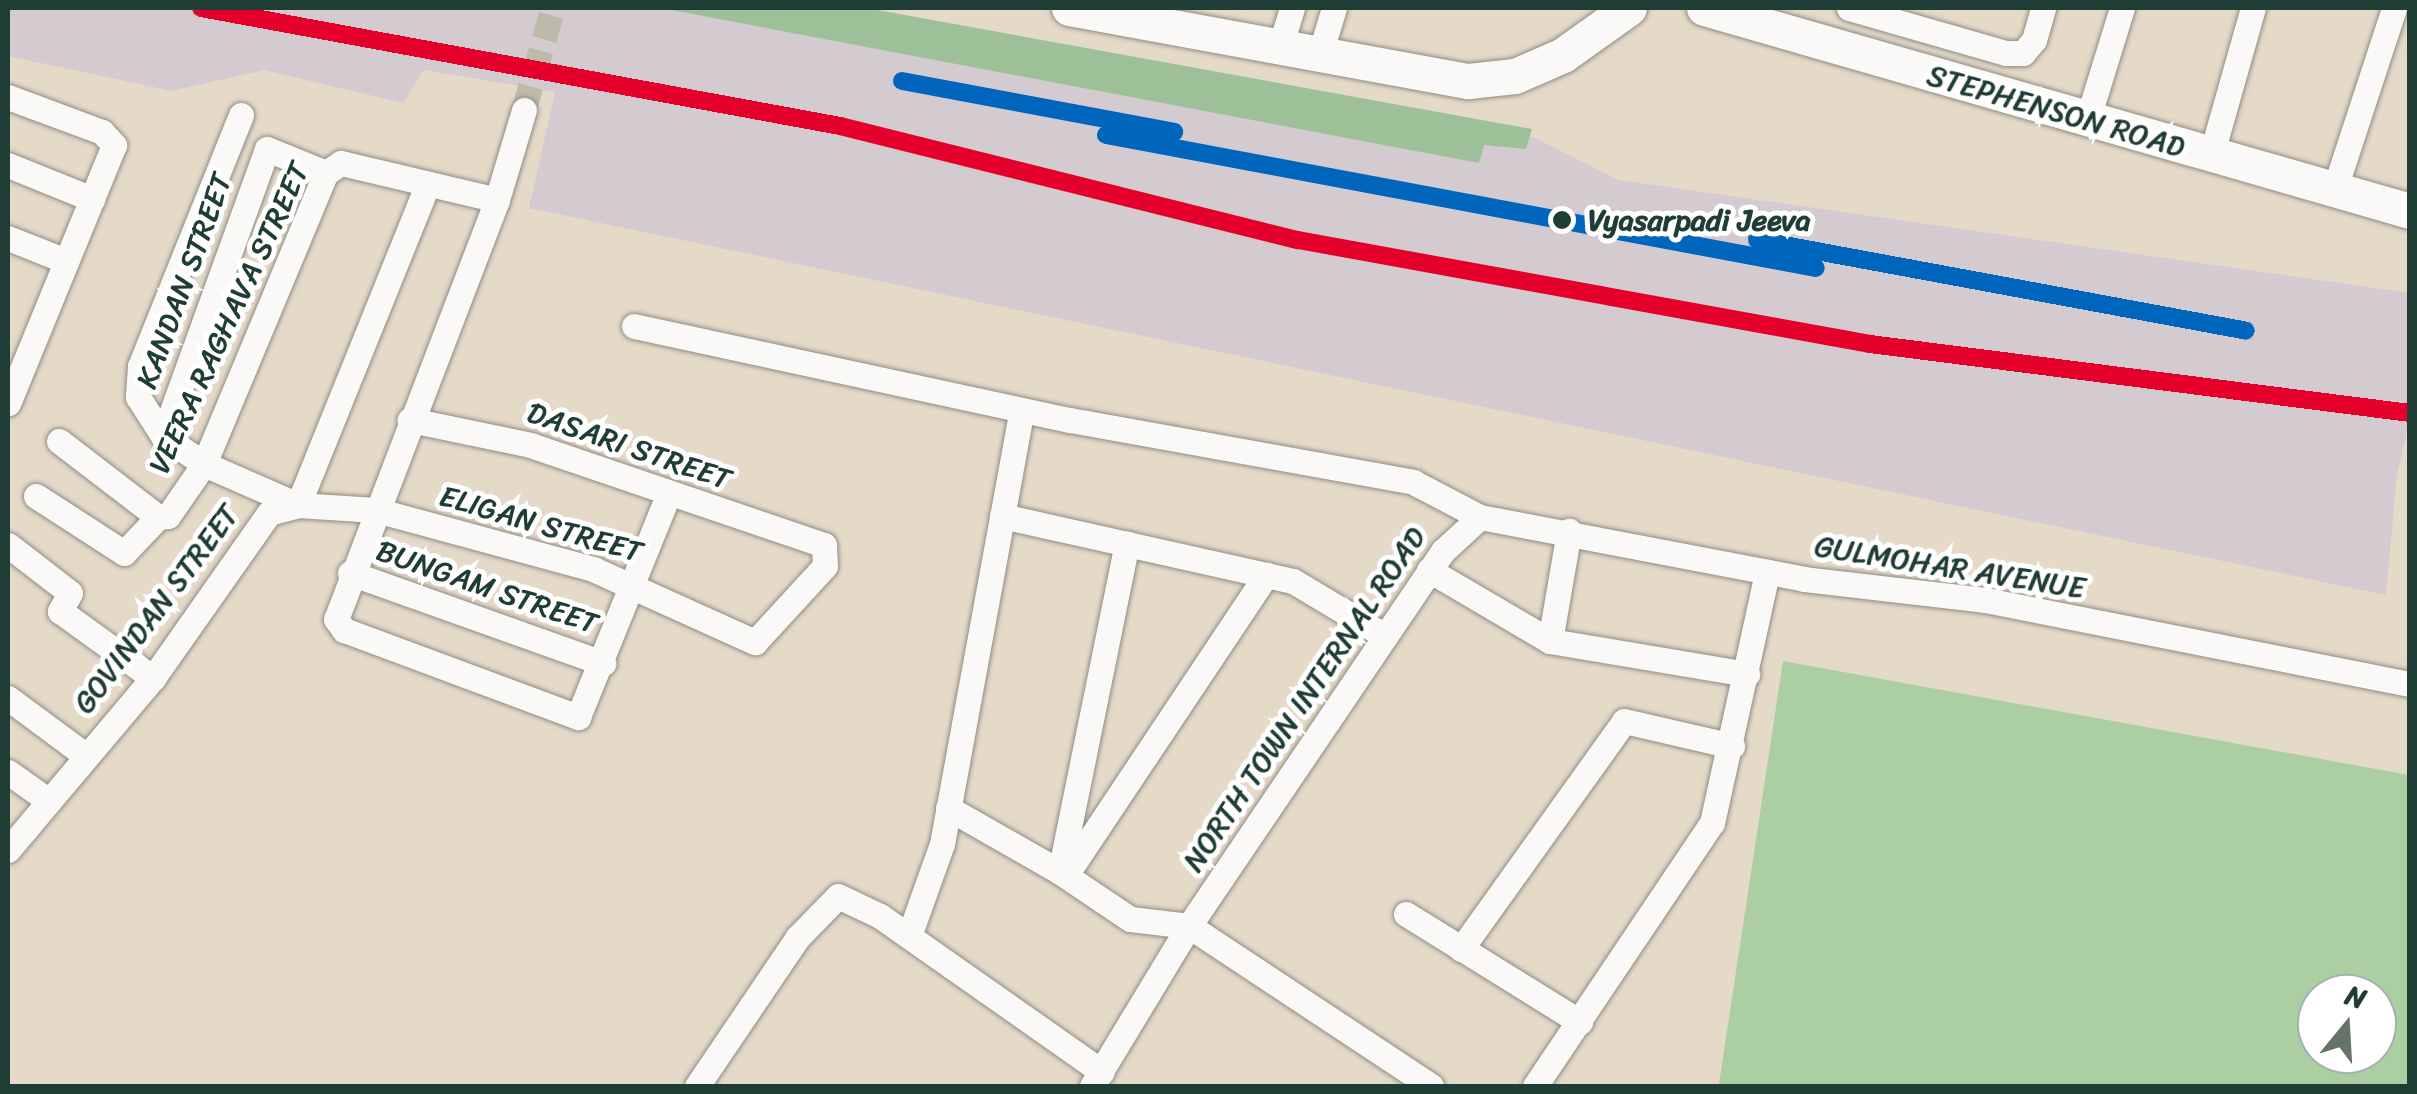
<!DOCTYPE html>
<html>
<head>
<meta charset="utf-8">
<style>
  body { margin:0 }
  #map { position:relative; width:2417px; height:1094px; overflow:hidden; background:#e5d9c8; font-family:Sriracha,sans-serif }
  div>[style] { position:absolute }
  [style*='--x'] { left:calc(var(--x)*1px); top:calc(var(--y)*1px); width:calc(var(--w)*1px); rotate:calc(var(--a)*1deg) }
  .industrial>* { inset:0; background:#d4cbd1 }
  .green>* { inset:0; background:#abcfa3 }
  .forest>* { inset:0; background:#9ec099 }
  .street-tunnel>* { height:25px; margin-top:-12.5px; transform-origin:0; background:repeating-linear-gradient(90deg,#bdbaaa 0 25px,transparent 0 37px) }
  .roads { filter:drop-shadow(0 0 2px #8d8d82) drop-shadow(0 0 2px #8d8d82) }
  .street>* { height:25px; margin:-12.5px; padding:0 12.5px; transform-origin:12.5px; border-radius:12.5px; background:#fbf9f7 }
  .secondary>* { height:35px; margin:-17.5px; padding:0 17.5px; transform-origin:17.5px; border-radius:17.5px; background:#fbf9f7 }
  .rail-1>* { height:18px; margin:-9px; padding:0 9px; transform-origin:9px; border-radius:9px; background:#e4002b }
  .rail-2>* { height:18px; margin:-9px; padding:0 9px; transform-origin:9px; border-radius:9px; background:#0065bd }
  .dots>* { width:28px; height:28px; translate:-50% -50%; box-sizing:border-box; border:5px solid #fff; border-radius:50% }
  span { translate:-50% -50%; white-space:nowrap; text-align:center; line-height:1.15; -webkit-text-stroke:10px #fff; paint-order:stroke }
  .street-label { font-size:30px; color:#1f3d34 }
  .stop-label { font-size:30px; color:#1f3d34; font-weight:700 }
  .left { translate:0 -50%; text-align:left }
  .frame { position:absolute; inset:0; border:10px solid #1f3d34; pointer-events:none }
  .north { position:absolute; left:2297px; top:974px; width:100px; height:100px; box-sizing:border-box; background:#fff; border:2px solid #a5b1ae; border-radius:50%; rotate:18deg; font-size:28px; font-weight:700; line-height:40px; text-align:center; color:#1f3d34 }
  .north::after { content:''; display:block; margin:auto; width:35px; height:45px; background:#647468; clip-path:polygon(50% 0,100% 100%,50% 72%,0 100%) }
</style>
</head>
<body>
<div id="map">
  <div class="industrial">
    <i style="clip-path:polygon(8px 8px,862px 8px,1535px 138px,1618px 180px,2409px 293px,2409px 423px,2397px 474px,2386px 595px,529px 208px,555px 92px,424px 70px,403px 103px,264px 70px,172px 91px,8px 56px)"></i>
  </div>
  <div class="green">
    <i style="clip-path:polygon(evenodd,1783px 661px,2409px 775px,2409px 1086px,1719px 1084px,1783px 661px,2317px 994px,2377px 994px,2377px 1054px,2317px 1054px,2317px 994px)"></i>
  </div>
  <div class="forest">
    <i style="clip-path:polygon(661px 8px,866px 8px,1532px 129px,1526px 149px,1484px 145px,1479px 163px)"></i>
  </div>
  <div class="street-tunnel">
    <i style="--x:524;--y:110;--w:106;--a:-74.1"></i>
  </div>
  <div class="roads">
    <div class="street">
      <i style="--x:1849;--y:8;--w:163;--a:16"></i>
      <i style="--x:2006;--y:53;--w:17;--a:0"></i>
      <i style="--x:2023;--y:53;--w:17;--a:-50"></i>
      <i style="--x:2034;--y:40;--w:33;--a:-74"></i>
      <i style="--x:1281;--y:44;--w:38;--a:-73"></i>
      <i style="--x:1320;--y:54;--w:48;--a:-73.1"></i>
      <i style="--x:8;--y:97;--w:100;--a:20.4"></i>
      <i style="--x:102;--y:132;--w:18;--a:47"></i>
      <i style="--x:114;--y:145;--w:279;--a:112.3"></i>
      <i style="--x:524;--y:110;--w:94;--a:106.7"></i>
      <i style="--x:497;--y:200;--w:449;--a:111"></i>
      <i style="--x:336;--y:619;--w:14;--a:54"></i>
      <i style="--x:344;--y:630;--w:250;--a:20.4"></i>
      <i style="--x:578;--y:717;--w:240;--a:-67.9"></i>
      <i style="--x:241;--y:115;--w:271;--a:111.9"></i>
      <i style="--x:140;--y:366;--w:31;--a:94"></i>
      <i style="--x:138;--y:397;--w:46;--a:57.3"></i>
      <i style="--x:163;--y:436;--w:50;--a:34.3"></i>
      <i style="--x:204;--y:464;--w:103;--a:23.6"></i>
      <i style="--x:298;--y:505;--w:78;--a:3.7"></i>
      <i style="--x:376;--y:510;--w:225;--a:15.2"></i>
      <i style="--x:593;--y:569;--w:178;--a:24.3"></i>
      <i style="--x:755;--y:642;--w:103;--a:-47.4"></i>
      <i style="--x:825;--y:566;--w:21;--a:-93"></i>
      <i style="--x:824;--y:545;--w:310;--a:-161.2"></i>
      <i style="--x:531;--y:445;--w:124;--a:-168.3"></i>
      <i style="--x:2087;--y:121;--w:118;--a:-72.8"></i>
      <i style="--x:2211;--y:156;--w:154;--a:-74.2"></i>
      <i style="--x:8;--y:165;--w:91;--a:22"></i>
      <i style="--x:2334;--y:191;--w:193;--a:-71.8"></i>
      <i style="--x:8;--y:238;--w:62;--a:21.6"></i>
      <i style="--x:634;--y:326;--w:446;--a:12.2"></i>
      <i style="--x:1070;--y:420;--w:349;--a:10.2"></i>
      <i style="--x:1413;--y:482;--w:76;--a:27.6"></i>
      <i style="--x:163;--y:436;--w:305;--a:-70.1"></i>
      <i style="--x:267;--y:149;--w:64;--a:22.1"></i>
      <i style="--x:59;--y:441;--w:125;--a:37.5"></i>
      <i style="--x:36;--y:496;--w:105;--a:32.9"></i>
      <i style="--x:124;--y:553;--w:50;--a:-46.6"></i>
      <i style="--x:158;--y:517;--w:10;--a:-6"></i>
      <i style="--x:168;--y:516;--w:63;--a:-55.3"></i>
      <i style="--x:204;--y:464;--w:316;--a:-67.3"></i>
      <i style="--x:326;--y:173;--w:18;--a:-34"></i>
      <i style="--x:341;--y:163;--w:160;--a:13.3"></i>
      <i style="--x:1002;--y:516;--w:128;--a:12.6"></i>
      <i style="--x:8;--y:545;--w:78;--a:37.7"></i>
      <i style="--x:70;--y:593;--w:21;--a:119"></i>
      <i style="--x:60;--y:611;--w:115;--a:35.8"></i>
      <i style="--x:1429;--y:570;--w:140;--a:30.4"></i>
      <i style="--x:1550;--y:641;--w:200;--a:9.5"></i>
      <i style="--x:350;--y:573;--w:269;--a:19.6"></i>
      <i style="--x:1550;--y:641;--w:112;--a:-80.2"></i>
      <i style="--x:8;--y:698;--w:96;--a:36.5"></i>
      <i style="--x:8;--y:772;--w:50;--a:35.3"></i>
      <i style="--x:948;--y:808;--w:129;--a:29.7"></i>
      <i style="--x:8;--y:850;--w:225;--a:-49.9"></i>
      <i style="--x:153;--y:678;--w:202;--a:-54.9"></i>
      <i style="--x:269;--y:513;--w:30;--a:-15"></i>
      <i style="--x:298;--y:505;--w:346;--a:-68"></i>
      <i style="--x:1066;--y:875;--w:361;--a:-56.3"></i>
      <i style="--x:1406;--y:914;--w:205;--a:31.8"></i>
      <i style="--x:909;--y:936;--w:98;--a:-70.3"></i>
      <i style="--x:942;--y:844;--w:441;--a:-79.6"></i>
      <i style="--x:1461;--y:949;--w:280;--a:-54.4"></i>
      <i style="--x:1624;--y:721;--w:111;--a:13"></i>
      <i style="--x:697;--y:1086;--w:180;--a:-55.9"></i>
      <i style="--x:798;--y:937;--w:57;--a:-45.7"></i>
      <i style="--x:838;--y:896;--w:47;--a:25.5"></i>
      <i style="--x:880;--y:916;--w:271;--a:35.1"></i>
      <i style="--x:1092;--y:1086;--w:187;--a:-58.8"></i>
      <i style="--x:1189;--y:926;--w:59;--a:-173.2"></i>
      <i style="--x:1130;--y:919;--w:84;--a:-146.1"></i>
      <i style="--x:1060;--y:872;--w:335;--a:-78.5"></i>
      <i style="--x:1127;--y:544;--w:170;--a:12.6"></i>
      <i style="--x:1293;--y:581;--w:107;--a:30.9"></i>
      <i style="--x:1431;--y:1086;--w:290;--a:-146.5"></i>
      <i style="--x:1189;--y:926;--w:453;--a:-55.9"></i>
      <i style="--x:1443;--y:551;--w:50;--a:-42.6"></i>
      <i style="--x:1480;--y:517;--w:330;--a:10.8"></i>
      <i style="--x:1804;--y:579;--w:182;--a:6.6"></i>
      <i style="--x:1985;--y:600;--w:433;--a:11.2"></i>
      <i style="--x:1535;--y:1086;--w:317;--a:-56.1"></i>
      <i style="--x:1712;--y:823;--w:257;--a:-77.6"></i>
    </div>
    <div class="secondary">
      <i style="--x:1069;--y:8;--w:406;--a:10.4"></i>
      <i style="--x:1468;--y:81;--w:47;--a:-6.1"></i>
      <i style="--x:1515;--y:76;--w:52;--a:-23.6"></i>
      <i style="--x:1563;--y:55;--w:81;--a:-35.5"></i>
      <i style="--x:1704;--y:8;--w:735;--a:16.04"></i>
    </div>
  </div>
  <div class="rail-1">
    <i style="--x:201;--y:8;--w:650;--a:10.46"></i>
    <i style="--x:840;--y:126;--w:472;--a:14"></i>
    <i style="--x:1298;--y:240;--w:581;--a:10.3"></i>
    <i style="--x:1870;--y:344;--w:544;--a:7.28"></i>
  </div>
  <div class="rail-2">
    <i style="--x:902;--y:81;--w:277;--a:10.6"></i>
    <i style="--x:1106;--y:135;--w:722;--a:10.61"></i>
    <i style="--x:1757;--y:240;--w:497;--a:10.5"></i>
  </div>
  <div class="dots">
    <i style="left:1562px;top:220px;background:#1f3d34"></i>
  </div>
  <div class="street-label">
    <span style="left:2056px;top:111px;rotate:16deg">STEPHENSON ROAD</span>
    <span style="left:184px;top:281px;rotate:-70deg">KANDAN STREET</span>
    <span style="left:229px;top:318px;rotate:-65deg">VEERA RAGHAVA STREET</span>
    <span style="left:629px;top:446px;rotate:19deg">DASARI STREET</span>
    <span style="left:541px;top:524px;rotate:16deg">ELIGAN STREET</span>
    <span style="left:1950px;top:567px;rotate:9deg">GULMOHAR AVENUE</span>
    <span style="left:487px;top:587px;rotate:19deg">BUNGAM STREET</span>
    <span style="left:156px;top:609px;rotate:-53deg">GOVINDAN STREET</span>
    <span style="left:1304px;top:699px;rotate:-56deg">NORTH TOWN INTERNAL ROAD</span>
  </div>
  <div class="stop-label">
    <span class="left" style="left:1588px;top:220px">Vyasarpadi Jeeva</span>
  </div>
  <div class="frame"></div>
  <div class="north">N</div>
</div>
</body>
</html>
